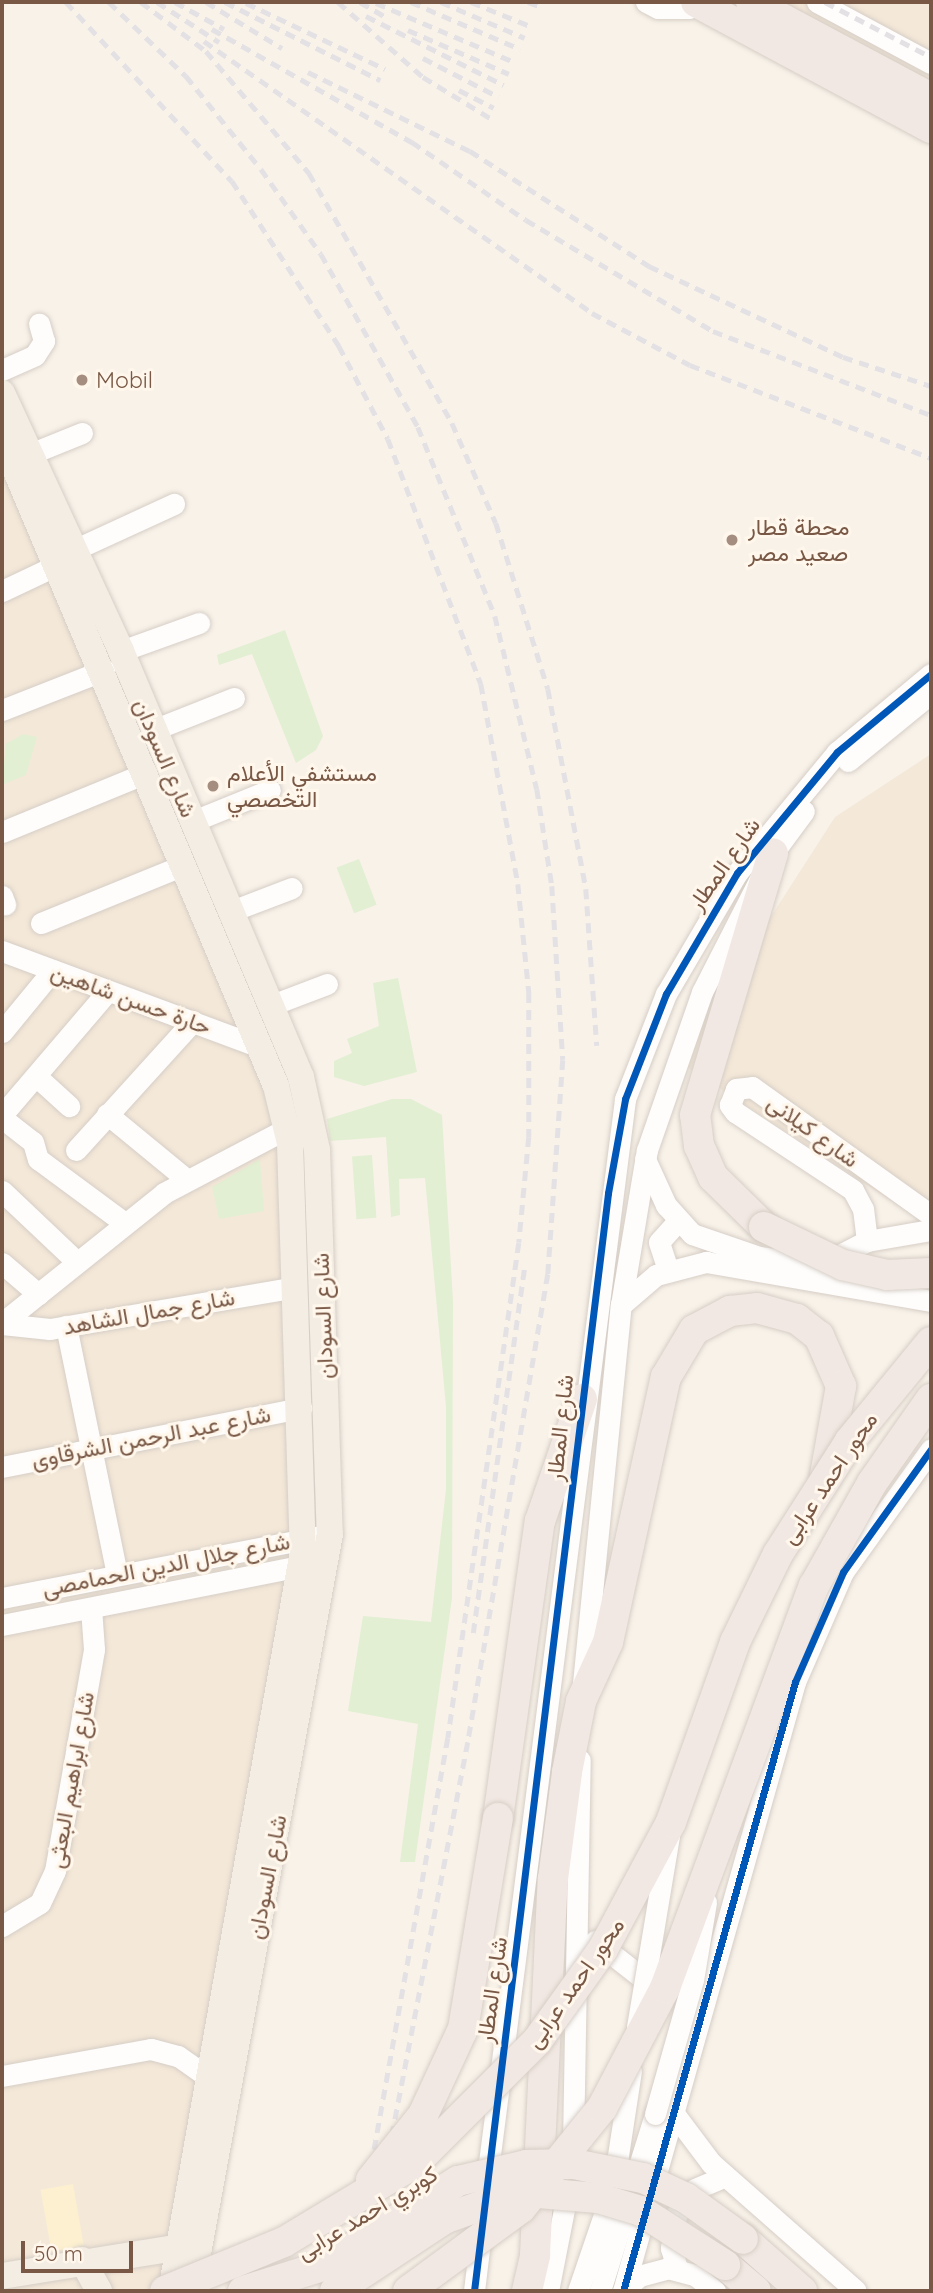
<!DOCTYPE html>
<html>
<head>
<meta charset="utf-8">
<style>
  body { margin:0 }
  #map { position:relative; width:933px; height:2293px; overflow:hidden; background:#f8f2e9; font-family:Quicksand,Vazirmatn,sans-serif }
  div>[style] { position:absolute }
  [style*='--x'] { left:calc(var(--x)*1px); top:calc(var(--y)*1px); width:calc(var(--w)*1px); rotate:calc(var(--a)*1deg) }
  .residential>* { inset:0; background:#f4e8d8 }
  .green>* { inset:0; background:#e3efd2; transform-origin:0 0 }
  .sand>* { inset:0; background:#fcf0d0; transform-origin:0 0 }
  .roads { filter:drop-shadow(0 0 2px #d6cec6) drop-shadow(0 0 2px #d6cec6) }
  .minor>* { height:21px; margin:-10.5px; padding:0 10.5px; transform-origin:10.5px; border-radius:10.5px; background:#fefdfc }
  .major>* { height:26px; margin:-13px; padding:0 13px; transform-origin:13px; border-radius:13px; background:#f3ede4 }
  .highway>* { height:30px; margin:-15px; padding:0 15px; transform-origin:15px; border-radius:15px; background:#f2e8e3 }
  .rail>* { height:4.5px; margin-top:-2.25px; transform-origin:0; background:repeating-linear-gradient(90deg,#e4e1e5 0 10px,transparent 0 17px) }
  .bridges { filter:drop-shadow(0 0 2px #d6cec6) drop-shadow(0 0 2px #d6cec6) }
  .minor-bridge>* { height:21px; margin:-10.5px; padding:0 10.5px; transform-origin:10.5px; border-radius:10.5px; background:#fefdfc }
  .highway-bridge>* { height:30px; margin:-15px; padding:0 15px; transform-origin:15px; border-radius:15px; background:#f2e8e3 }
  .cycleway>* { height:7px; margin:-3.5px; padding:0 3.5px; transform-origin:3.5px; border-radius:3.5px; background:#0057b8 }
  .dots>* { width:19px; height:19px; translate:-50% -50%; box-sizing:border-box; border:4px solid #fff7eb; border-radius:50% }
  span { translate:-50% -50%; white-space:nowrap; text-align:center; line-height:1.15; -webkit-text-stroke:6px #fff7eb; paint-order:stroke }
  .poi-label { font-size:23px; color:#795846 }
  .left { translate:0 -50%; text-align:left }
  .street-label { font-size:23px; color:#795846 }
  .frame { position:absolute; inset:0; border:4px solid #795846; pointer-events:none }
  .scale { position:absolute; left:21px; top:2241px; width:112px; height:32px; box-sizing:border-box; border:4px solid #795846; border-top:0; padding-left:9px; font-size:21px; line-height:24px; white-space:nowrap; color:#795846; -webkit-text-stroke:5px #fff7eb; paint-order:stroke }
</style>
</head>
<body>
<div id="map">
  <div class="residential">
    <i style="clip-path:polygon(753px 2px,931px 2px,931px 103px)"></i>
    <i style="clip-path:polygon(2px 448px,290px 1106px,321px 1519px,175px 2291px,2px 2291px)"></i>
    <i style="clip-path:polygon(931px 754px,931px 1227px,678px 1061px,835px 817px)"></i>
  </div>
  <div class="green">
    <i style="clip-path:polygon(285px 630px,323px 736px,316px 750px,296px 763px,252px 654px,219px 665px,217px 655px)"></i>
    <i style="clip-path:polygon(23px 734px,37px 737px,26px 775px,2px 785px,6px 744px)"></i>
    <i style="left:359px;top:859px;width:49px;height:24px;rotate:69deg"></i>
    <i style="clip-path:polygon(398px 978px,417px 1072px,364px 1086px,334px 1077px,334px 1061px,352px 1053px,347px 1039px,379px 1026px,373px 983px)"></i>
    <i style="clip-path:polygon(392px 1099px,411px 1099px,442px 1115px,453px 1301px,452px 1598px,415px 1862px,400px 1862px,418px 1724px,348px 1711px,363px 1616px,431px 1622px,446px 1489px,446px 1407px,425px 1178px,399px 1179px,400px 1215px,391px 1217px,386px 1137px,330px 1141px,327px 1119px)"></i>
    <i style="left:372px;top:1155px;width:63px;height:20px;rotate:86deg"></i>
    <i style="clip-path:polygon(260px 1159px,264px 1211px,219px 1219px,212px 1187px)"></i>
  </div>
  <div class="sand">
    <i style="left:73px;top:2184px;width:63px;height:33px;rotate:80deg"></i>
  </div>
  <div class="roads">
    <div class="minor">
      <i style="--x:646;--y:2;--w:13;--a:27"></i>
      <i style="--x:658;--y:8;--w:31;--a:0"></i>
      <i style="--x:689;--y:8;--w:8;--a:-45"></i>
      <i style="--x:817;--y:2;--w:129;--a:28.2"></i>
      <i style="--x:2;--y:370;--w:36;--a:-24"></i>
      <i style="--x:35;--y:355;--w:17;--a:-57"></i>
      <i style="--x:44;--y:341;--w:18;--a:-106"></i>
      <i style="--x:30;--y:454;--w:56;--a:-22"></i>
      <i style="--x:76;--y:549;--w:108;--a:-24.7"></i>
      <i style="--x:2;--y:591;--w:63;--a:-25.3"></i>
      <i style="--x:121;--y:651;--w:83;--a:-19.7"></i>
      <i style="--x:2;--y:710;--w:110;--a:-21.4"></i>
      <i style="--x:153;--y:730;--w:87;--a:-21.6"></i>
      <i style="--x:848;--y:761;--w:107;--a:-39.3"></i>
      <i style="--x:191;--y:822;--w:85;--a:-22.1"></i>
      <i style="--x:2;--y:832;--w:156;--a:-22.3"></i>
      <i style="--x:2;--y:896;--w:9;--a:69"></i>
      <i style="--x:229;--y:912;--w:67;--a:-20.9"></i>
      <i style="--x:41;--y:923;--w:154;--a:-22.1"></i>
      <i style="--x:2;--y:951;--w:275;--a:20.4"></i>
      <i style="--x:269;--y:1006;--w:62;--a:-20.8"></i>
      <i style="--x:2;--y:1032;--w:80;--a:-50.6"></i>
      <i style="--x:36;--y:1076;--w:45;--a:42.3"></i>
      <i style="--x:107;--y:1114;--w:102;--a:39.4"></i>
      <i style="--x:2;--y:1115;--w:163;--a:-49.5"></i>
      <i style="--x:2;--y:1118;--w:39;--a:38"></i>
      <i style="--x:33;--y:1142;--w:18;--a:74"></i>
      <i style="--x:38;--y:1159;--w:106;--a:36.5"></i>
      <i style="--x:76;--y:1150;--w:174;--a:-47.8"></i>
      <i style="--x:645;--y:1159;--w:51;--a:65.5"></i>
      <i style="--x:666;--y:1205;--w:39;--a:48"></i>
      <i style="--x:692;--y:1234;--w:71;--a:18.9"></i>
      <i style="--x:759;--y:1257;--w:62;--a:7.5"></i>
      <i style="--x:820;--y:1265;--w:53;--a:-27.1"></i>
      <i style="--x:867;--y:1241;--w:65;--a:-9.8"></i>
      <i style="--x:2;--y:1191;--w:103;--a:43.4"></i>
      <i style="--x:867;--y:1241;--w:32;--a:-97"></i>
      <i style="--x:863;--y:1209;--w:21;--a:-118"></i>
      <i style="--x:853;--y:1190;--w:141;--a:-146.5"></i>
      <i style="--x:735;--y:1112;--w:9;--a:-126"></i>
      <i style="--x:730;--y:1105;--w:17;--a:-69"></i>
      <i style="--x:736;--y:1089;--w:16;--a:-7"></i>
      <i style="--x:752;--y:1087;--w:220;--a:35.6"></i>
      <i style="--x:2;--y:1263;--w:48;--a:40.7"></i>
      <i style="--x:668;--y:1270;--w:29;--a:-108"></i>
      <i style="--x:659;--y:1242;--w:28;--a:-48"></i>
      <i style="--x:621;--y:1305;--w:46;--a:-40.6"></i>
      <i style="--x:656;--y:1275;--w:52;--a:-14.6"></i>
      <i style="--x:706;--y:1262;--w:228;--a:9.8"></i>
      <i style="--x:2;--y:1323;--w:208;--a:-38.7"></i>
      <i style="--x:164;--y:1193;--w:140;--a:-27.7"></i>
      <i style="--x:2;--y:1324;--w:48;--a:5.9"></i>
      <i style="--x:50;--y:1329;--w:249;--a:-9.7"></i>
      <i style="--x:66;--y:1326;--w:254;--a:78.4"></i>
      <i style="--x:2;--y:1467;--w:305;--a:-11.2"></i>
      <i style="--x:2;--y:1598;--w:334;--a:-11"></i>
      <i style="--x:2;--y:1625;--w:320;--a:-11.2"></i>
      <i style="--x:583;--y:1683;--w:380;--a:-84.3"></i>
      <i style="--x:621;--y:1305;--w:157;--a:-80.5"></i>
      <i style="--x:647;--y:1150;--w:167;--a:-70.8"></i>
      <i style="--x:702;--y:992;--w:156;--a:-62.9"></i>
      <i style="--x:773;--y:853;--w:52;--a:-53.6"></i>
      <i style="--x:2;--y:1926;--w:44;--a:-31.2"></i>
      <i style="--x:40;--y:1903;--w:35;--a:-65"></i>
      <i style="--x:55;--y:1871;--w:225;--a:-80"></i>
      <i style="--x:94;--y:1649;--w:41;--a:-94.2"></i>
      <i style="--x:595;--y:1941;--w:80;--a:37.9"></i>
      <i style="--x:2;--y:2076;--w:151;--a:-10.3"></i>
      <i style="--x:151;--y:2049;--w:28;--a:15"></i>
      <i style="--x:178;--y:2056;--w:38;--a:35"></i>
      <i style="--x:675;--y:2115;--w:60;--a:53.1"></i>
      <i style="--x:711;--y:2163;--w:193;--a:41.4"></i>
      <i style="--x:573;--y:2145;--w:385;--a:-89"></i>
      <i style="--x:486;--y:2186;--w:1096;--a:-82.71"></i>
      <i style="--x:625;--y:1099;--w:113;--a:-68.7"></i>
      <i style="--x:666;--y:994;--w:140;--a:-59.6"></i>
      <i style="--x:737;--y:873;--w:157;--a:-50.4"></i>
      <i style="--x:837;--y:752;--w:122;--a:-39.7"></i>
      <i style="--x:677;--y:2268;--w:21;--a:-107"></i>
      <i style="--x:671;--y:2248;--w:33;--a:-81"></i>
      <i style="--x:676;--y:2215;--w:32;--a:-54"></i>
      <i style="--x:695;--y:2189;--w:33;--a:-23"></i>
      <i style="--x:474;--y:2291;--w:59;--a:-83.2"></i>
      <i style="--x:548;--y:2291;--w:109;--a:-78.9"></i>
      <i style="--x:578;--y:2291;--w:109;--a:-71.2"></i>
      <i style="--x:613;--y:2188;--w:118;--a:-81.3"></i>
      <i style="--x:600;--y:2291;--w:185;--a:-72.7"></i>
      <i style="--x:623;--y:2291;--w:633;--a:-74.23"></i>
      <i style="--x:795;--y:1682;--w:120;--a:-66.4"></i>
      <i style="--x:843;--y:1572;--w:151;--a:-54.4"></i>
      <i style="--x:623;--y:2291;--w:22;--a:-43"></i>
      <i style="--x:639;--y:2276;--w:30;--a:-15"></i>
      <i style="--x:668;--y:2268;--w:28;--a:15"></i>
      <i style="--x:695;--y:2275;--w:26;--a:39"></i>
    </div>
    <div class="major">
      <i style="--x:2;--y:393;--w:284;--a:65.2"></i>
      <i style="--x:121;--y:651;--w:462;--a:67.1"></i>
      <i style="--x:301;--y:1077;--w:75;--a:77.6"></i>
      <i style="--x:317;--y:1150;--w:384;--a:88.1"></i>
      <i style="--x:330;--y:1534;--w:770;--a:100.4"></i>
      <i style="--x:2;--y:438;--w:704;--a:67.08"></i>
      <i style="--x:276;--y:1086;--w:59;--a:76.2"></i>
      <i style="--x:290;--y:1143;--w:408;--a:88.2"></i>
      <i style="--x:303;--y:1551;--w:752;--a:100.11"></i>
      <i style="--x:82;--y:2260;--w:35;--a:61"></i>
      <i style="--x:2;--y:2276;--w:193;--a:-9.2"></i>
    </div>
    <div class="highway">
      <i style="--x:696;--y:2;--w:267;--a:28.2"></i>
      <i style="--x:751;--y:2;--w:204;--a:28.1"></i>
      <i style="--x:764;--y:1227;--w:71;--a:-135.6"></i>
      <i style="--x:713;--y:1177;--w:34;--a:-114"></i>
      <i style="--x:699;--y:1146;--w:31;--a:-97"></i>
      <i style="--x:695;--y:1115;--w:273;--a:-73.4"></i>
      <i style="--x:498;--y:1818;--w:300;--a:-82"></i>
      <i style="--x:540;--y:1521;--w:129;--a:-71"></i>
      <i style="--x:743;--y:2239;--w:79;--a:41.4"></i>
      <i style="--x:725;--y:2265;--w:40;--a:40"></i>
      <i style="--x:527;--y:2291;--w:37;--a:-77"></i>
      <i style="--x:535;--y:2255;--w:376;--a:-87.3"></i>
      <i style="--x:553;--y:1879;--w:108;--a:-82.5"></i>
      <i style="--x:567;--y:1772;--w:72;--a:-78.8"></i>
      <i style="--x:581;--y:1701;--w:65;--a:-65.4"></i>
      <i style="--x:608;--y:1642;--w:271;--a:-77.7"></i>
      <i style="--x:666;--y:1377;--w:55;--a:-59.2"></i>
      <i style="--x:694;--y:1330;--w:41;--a:-27.8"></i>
      <i style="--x:730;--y:1311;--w:27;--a:-6"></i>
      <i style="--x:757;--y:1308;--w:41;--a:15.4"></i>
      <i style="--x:797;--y:1319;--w:28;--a:38"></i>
      <i style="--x:819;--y:1336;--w:55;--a:66.3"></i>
      <i style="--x:841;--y:1386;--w:90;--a:100.2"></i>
    </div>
  </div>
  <div class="rail">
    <i style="--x:66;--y:2;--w:244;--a:47.2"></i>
    <i style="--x:232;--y:181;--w:197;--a:57"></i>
    <i style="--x:339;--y:346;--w:105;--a:62.2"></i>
    <i style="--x:388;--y:439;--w:262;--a:69.2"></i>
    <i style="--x:481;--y:684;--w:203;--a:79.5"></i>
    <i style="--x:518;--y:884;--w:110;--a:84.2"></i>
    <i style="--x:529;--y:993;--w:144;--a:90"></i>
    <i style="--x:529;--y:1137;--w:106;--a:95.4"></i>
    <i style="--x:519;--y:1243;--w:500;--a:98.16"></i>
    <i style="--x:448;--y:1738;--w:562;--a:100.15"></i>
    <i style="--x:109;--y:2;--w:107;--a:43.9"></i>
    <i style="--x:186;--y:76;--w:119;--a:51.1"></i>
    <i style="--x:261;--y:169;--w:104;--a:54.8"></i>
    <i style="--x:321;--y:254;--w:198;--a:60.7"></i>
    <i style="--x:418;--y:427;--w:204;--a:67.8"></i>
    <i style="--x:495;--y:616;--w:178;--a:76.4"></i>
    <i style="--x:537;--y:789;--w:98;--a:81.2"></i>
    <i style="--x:552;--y:886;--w:174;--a:86.4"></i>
    <i style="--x:563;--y:1060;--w:215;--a:94"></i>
    <i style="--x:548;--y:1274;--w:475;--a:99.7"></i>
    <i style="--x:468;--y:1742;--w:559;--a:100.93"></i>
    <i style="--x:141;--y:2;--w:81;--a:37"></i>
    <i style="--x:206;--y:51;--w:160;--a:49.8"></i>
    <i style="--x:309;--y:173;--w:288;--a:60.2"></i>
    <i style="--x:452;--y:423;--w:109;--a:66.3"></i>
    <i style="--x:496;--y:523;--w:174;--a:72.6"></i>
    <i style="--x:548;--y:689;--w:204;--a:79.2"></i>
    <i style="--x:586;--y:889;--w:157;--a:86"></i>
    <i style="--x:157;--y:2;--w:74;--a:32.8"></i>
    <i style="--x:175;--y:2;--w:56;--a:28.9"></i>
    <i style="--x:206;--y:2;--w:89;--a:31.2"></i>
    <i style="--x:225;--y:2;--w:174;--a:26.7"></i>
    <i style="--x:338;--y:2;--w:113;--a:41.4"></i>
    <i style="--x:423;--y:77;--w:79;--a:31.5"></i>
    <i style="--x:360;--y:2;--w:28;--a:30"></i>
    <i style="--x:411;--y:2;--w:119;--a:23.3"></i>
    <i style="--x:441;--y:2;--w:91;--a:23.2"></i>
    <i style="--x:471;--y:2;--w:64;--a:22.1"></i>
    <i style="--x:528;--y:2;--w:12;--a:20"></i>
    <i style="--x:825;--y:2;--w:119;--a:27.4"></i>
    <i style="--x:246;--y:3;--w:154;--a:25.4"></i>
    <i style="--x:376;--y:3;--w:150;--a:23.1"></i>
    <i style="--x:366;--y:16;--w:154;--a:26.6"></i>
    <i style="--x:212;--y:29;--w:230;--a:29.5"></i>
    <i style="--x:412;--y:142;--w:138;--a:34.4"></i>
    <i style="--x:526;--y:220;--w:217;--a:30.7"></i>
    <i style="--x:713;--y:331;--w:234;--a:21.1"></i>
    <i style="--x:408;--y:30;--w:110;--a:23.5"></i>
    <i style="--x:204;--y:41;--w:474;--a:35"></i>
    <i style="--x:592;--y:313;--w:111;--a:28"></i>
    <i style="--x:690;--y:365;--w:258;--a:21.1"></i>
    <i style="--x:423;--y:58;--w:85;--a:27.2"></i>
    <i style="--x:308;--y:72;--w:180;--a:26"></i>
    <i style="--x:470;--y:151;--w:213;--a:32.7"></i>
    <i style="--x:649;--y:266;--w:214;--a:25.1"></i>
    <i style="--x:843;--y:357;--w:93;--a:18.2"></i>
    <i style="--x:459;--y:90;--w:39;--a:27"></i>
    <i style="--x:473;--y:1633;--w:368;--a:-82"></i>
  </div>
  <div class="bridges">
    <div class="minor-bridge">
      <i style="--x:637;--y:2027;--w:195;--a:-80.5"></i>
      <i style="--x:655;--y:2114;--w:139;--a:-74.2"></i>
      <i style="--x:693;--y:1980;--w:79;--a:-80.5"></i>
    </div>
    <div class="highway-bridge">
      <i style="--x:764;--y:1227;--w:88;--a:25.7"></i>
      <i style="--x:843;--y:1265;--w:45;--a:12.8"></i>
      <i style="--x:887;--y:1275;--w:44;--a:-2.6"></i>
      <i style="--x:371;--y:2180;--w:83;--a:-51.3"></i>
      <i style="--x:423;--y:2115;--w:95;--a:-65.1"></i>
      <i style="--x:463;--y:2029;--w:214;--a:-80.6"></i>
      <i style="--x:165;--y:2291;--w:129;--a:-22.4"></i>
      <i style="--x:284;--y:2242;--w:153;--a:-31.1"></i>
      <i style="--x:415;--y:2163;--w:173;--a:-45"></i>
      <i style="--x:537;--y:2041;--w:113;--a:-54.3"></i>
      <i style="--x:603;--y:1949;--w:144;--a:-61.8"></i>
      <i style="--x:671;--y:1822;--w:191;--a:-70.4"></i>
      <i style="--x:735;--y:1642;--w:98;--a:-64"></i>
      <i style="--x:778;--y:1554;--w:134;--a:-57.5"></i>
      <i style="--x:850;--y:1441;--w:128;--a:-50.7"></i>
      <i style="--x:243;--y:2291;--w:84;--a:-17.4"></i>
      <i style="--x:323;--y:2266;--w:160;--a:-32.2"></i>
      <i style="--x:458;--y:2181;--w:70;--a:-13.2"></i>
      <i style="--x:526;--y:2165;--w:48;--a:-1.2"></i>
      <i style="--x:574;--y:2164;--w:70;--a:11.5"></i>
      <i style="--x:643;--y:2178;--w:47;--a:24.9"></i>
      <i style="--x:686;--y:2198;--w:70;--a:35.7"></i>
      <i style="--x:335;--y:2291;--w:131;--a:-33.4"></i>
      <i style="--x:444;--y:2219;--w:59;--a:-19.7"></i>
      <i style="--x:500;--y:2199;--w:39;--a:-9"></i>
      <i style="--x:539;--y:2193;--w:59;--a:4.8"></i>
      <i style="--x:598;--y:2198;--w:45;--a:16.8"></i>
      <i style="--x:641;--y:2211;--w:100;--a:32.7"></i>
      <i style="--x:408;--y:2291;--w:140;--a:-36.3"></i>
      <i style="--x:521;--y:2208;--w:129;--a:-51"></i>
      <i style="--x:602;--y:2108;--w:136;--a:-62.3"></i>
      <i style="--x:665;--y:1988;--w:429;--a:-69.7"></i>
      <i style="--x:814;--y:1586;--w:118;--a:-60.6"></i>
      <i style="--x:872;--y:1483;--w:103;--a:-54.9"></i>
    </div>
  </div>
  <div class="cycleway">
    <i style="--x:474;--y:2291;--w:1106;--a:-83.04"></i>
    <i style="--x:608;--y:1193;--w:96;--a:-79.7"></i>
    <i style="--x:625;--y:1099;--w:113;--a:-68.7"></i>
    <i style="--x:666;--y:994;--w:140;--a:-59.6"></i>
    <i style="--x:737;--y:873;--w:157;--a:-50.4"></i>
    <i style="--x:837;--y:752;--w:122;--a:-39.7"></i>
    <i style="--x:623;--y:2291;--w:633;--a:-74.23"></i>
    <i style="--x:795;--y:1682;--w:120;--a:-66.4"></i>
    <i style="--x:843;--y:1572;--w:151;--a:-54.4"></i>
  </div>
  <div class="dots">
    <i style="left:82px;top:380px;background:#a58e7f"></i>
    <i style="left:732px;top:540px;background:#a58e7f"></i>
    <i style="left:213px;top:786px;background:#a58e7f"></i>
  </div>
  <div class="poi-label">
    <span class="left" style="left:96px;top:380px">Mobil</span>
    <span class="left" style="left:748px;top:540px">محطة قطار<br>صعيد مصر</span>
    <span class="left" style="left:227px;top:786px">مستشفي الأعلام<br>التخصصي</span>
  </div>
  <div class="street-label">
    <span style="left:165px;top:758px;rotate:67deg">شارع السودان</span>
    <span style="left:724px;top:864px;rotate:-55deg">شارع المطار</span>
    <span style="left:131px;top:999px;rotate:20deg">حارة حسن شاهين</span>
    <span style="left:813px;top:1131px;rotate:36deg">شارع كيلانى</span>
    <span style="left:149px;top:1312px;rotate:-10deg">شارع جمال الشاهد</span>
    <span style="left:323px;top:1316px;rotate:-92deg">شارع السودان</span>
    <span style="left:560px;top:1428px;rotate:-84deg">شارع المطار</span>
    <span style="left:151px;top:1437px;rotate:-11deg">شارع عبد الرحمن الشرقاوى</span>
    <span style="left:829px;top:1478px;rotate:-56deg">محور احمد عرابى</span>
    <span style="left:166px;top:1565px;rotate:-11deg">شارع جلال الدين الحمامصى</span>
    <span style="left:71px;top:1780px;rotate:-80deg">شارع ابراهيم البعثى</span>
    <span style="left:267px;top:1877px;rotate:-79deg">شارع السودان</span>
    <span style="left:575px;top:1983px;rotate:-55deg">محور احمد عرابى</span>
    <span style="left:492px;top:1990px;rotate:-82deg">شارع المطار</span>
    <span style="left:367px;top:2213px;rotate:-31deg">كوبري احمد عرابى</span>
  </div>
  <div class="frame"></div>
  <div class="scale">50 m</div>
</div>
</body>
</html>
